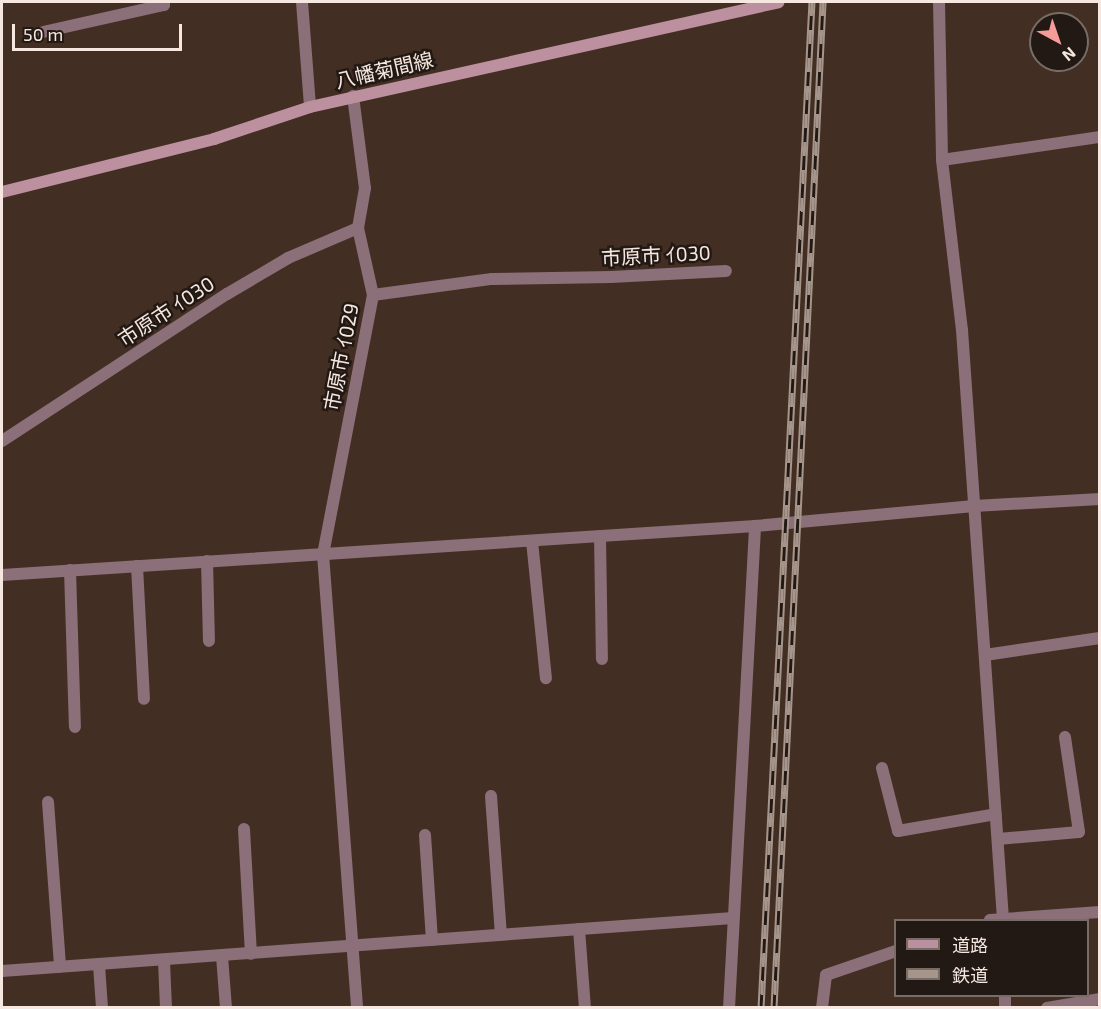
<!DOCTYPE html>
<html>
<head>
<meta charset="utf-8">
<style>
  body { margin:0 }
  #map { position:relative; width:1101px; height:1009px; overflow:hidden; background:#432e23; font-family:"Exo 2","Noto Sans JP",sans-serif }
  div>[style] { position:absolute }
  [style*='--x'] { left:calc(var(--x)*1px); top:calc(var(--y)*1px); width:calc(var(--w)*1px); rotate:calc(var(--a)*1deg) }
  .street>* { height:12px; margin:-6px; padding:0 6px; transform-origin:6px; border-radius:6px; background:#8b6f79 }
  .secondary>* { height:12px; margin:-6px; padding:0 6px; transform-origin:6px; border-radius:6px; background:#bc909f }
  .rail>* { height:7px; margin-top:-3.5px; transform-origin:0; background:repeating-linear-gradient(90deg,#231914 0 14px,#a6958b 0 28px); box-sizing:border-box; border-block:2px solid #a6958b }
  span { translate:-50% -50%; white-space:nowrap; text-align:center; line-height:1.15; -webkit-text-stroke:5px #231914; paint-order:stroke }
  .street-label { font-size:20px; color:#f6e8e0 }
  .frame { position:absolute; inset:0; border:3px solid #f6e8e0; pointer-events:none }
  .legend { position:absolute; left:894px; top:919px; width:195px; height:78px; box-sizing:border-box; background:#231914; border:2px solid #776c66; margin:0; padding:8px 10px; list-style:none; font-size:18px; color:#f6e8e0 }
  .legend li { display:flex; align-items:center; gap:12px; height:30px }
  .legend b { width:30px; border:2px solid #776c66 }
  .north { position:absolute; left:1029px; top:12px; width:60px; height:60px; box-sizing:border-box; background:#231914; border:2px solid #776c66; border-radius:50%; rotate:140deg; font-size:16px; font-weight:700; line-height:24px; text-align:center; color:#f6e8e0 }
  .north::after { content:''; display:block; margin:auto; width:21px; height:27px; background:#f59b98; clip-path:polygon(50% 0,100% 100%,50% 72%,0 100%) }
  .scale { position:absolute; left:12px; top:24px; width:170px; height:27px; box-sizing:border-box; border:3px solid #f6e8e0; border-top:0; padding-left:8px; font-size:18px; line-height:21px; white-space:nowrap; color:#f6e8e0; -webkit-text-stroke:4px #231914; paint-order:stroke }
</style>
</head>
<body>
<div id="map">
  <div class="street">
    <i style="--x:302;--y:2;--w:105;--a:85.6"></i>
    <i style="--x:939;--y:2;--w:158;--a:88.9"></i>
    <i style="--x:942;--y:160;--w:171;--a:83.3"></i>
    <i style="--x:962;--y:330;--w:591;--a:86.02"></i>
    <i style="--x:43;--y:32;--w:124;--a:-12.6"></i>
    <i style="--x:164;--y:5;--w:3;--a:-90"></i>
    <i style="--x:353;--y:96;--w:93;--a:82.6"></i>
    <i style="--x:365;--y:188;--w:41;--a:99.9"></i>
    <i style="--x:358;--y:228;--w:69;--a:77.4"></i>
    <i style="--x:373;--y:295;--w:264;--a:100.9"></i>
    <i style="--x:323;--y:554;--w:455;--a:85.7"></i>
    <i style="--x:942;--y:160;--w:160;--a:-8.3"></i>
    <i style="--x:373;--y:295;--w:120;--a:-7.7"></i>
    <i style="--x:492;--y:279;--w:119;--a:-1"></i>
    <i style="--x:611;--y:277;--w:115;--a:-3"></i>
    <i style="--x:2;--y:441;--w:269;--a:-33.2"></i>
    <i style="--x:227;--y:294;--w:71;--a:-30.5"></i>
    <i style="--x:288;--y:258;--w:76;--a:-23.2"></i>
    <i style="--x:600;--y:536;--w:123;--a:89.1"></i>
    <i style="--x:532;--y:541;--w:138;--a:84.2"></i>
    <i style="--x:207;--y:561;--w:80;--a:88.6"></i>
    <i style="--x:137;--y:566;--w:133;--a:87"></i>
    <i style="--x:70;--y:570;--w:157;--a:88.2"></i>
    <i style="--x:2;--y:575;--w:755;--a:-3.72"></i>
    <i style="--x:755;--y:526;--w:220;--a:-5.2"></i>
    <i style="--x:974;--y:506;--w:126;--a:-3.2"></i>
    <i style="--x:985;--y:655;--w:116;--a:-8.4"></i>
    <i style="--x:882;--y:768;--w:65;--a:75.7"></i>
    <i style="--x:898;--y:831;--w:99;--a:-9.8"></i>
    <i style="--x:491;--y:796;--w:139;--a:85.9"></i>
    <i style="--x:48;--y:802;--w:165;--a:85.8"></i>
    <i style="--x:244;--y:829;--w:125;--a:86.8"></i>
    <i style="--x:425;--y:835;--w:105;--a:86.2"></i>
    <i style="--x:998;--y:839;--w:81;--a:-4.9"></i>
    <i style="--x:1079;--y:832;--w:96;--a:-98.4"></i>
    <i style="--x:990;--y:920;--w:110;--a:-4.2"></i>
    <i style="--x:579;--y:929;--w:79;--a:85.7"></i>
    <i style="--x:222;--y:956;--w:52;--a:85.6"></i>
    <i style="--x:164;--y:961;--w:47;--a:87.6"></i>
    <i style="--x:99;--y:965;--w:43;--a:86"></i>
    <i style="--x:2;--y:971;--w:733;--a:-4.15"></i>
    <i style="--x:1005;--y:996;--w:12;--a:90"></i>
    <i style="--x:729;--y:1008;--w:483;--a:-86.9"></i>
    <i style="--x:822;--y:1008;--w:33;--a:-83"></i>
    <i style="--x:826;--y:975;--w:74;--a:-18.9"></i>
    <i style="--x:1047;--y:1008;--w:54;--a:-9.6"></i>
  </div>
  <div class="secondary">
    <i style="--x:2;--y:192;--w:219;--a:-14"></i>
    <i style="--x:214;--y:139;--w:101;--a:-18.4"></i>
    <i style="--x:310;--y:107;--w:480;--a:-12.6"></i>
  </div>
  <div class="rail">
    <i style="--x:761;--y:1008;--w:1007;--a:-87.1"></i>
    <i style="--x:774;--y:1008;--w:1007;--a:-87.21"></i>
  </div>
  <div class="street-label">
    <span style="left:384px;top:70px;rotate:-13deg">八幡菊間線</span>
    <span style="left:656px;top:255px;rotate:-3deg">市原市 ｲ030</span>
    <span style="left:166px;top:311px;rotate:-33deg">市原市 ｲ030</span>
    <span style="left:341px;top:357px;rotate:-79deg">市原市 ｲ029</span>
  </div>
  <div class="frame"></div>
  <ul class="legend">
  <li><b style="height:8px;background:#bc909f"></b>道路</li>
  <li><b style="height:8px;background:#a6958b"></b>鉄道</li>
  </ul>
  <div class="north">N</div>
  <div class="scale">50 m</div>
</div>
</body>
</html>
